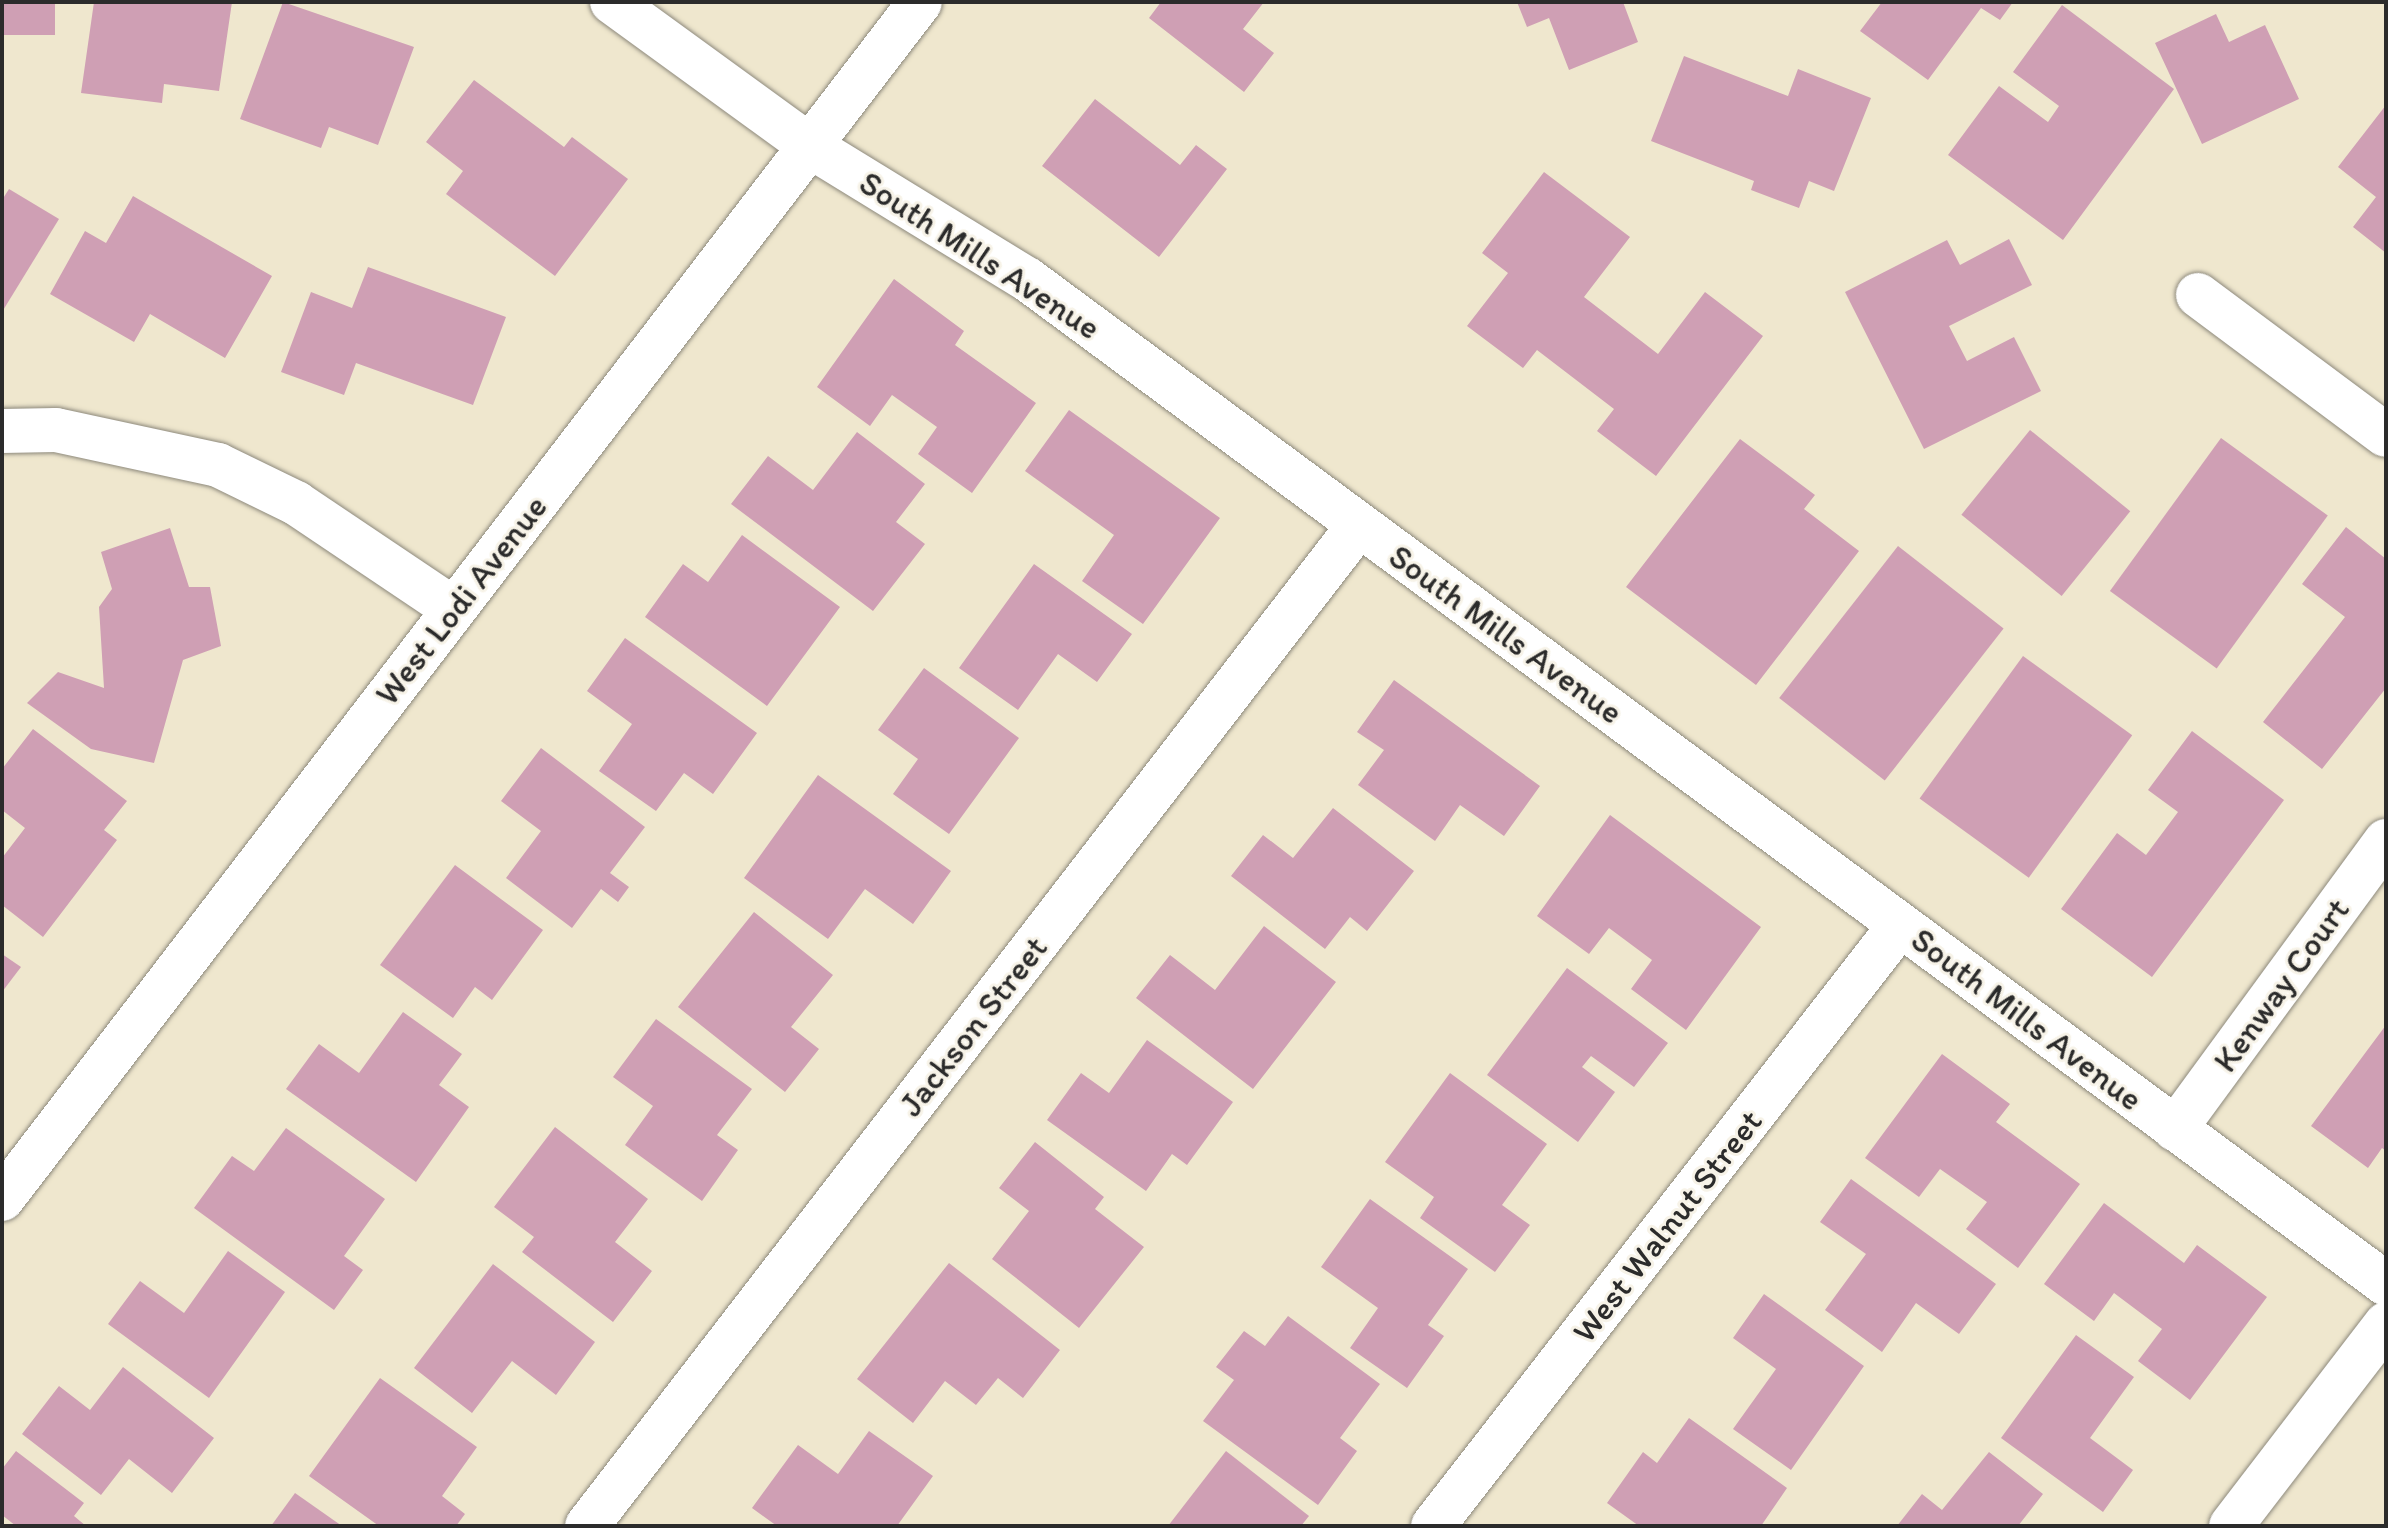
<!DOCTYPE html>
<html>
<head>
<meta charset="utf-8">
<style>
  body { margin:0 }
  #map { position:relative; width:2388px; height:1528px; overflow:hidden; background:#efe7ce; font-family:Itim,sans-serif }
  div>[style] { position:absolute }
  [style*='--x'] { left:calc(var(--x)*1px); top:calc(var(--y)*1px); width:calc(var(--w)*1px); rotate:calc(var(--a)*1deg) }
  .building>* { inset:0; background:#cf9fb4; transform-origin:0 0 }
  .roads { filter:drop-shadow(0 0 2px #8d897c) drop-shadow(0 0 2px #8d897c) }
  .street>* { height:44px; margin:-22px; padding:0 22px; transform-origin:22px; border-radius:22px; background:#fff }
  .secondary>* { height:44px; margin:-22px; padding:0 22px; transform-origin:22px; border-radius:22px; background:#fff }
  span { translate:-50% -50%; white-space:nowrap; text-align:center; line-height:1.15; -webkit-text-stroke:6px #f7f3e8; paint-order:stroke }
  .street-label { font-size:34px; color:#2b2b2b }
  .frame { position:absolute; inset:0; border:4px solid #2b2b2b; pointer-events:none }
</style>
</head>
<body>
<div id="map">
  <div class="building">
    <i style="left:2px;top:2px;width:53px;height:33px"></i>
    <i style="clip-path:polygon(94px 2px,232px 2px,219px 91px,164px 84px,162px 103px,81px 93px)"></i>
    <i style="clip-path:polygon(283px 2px,414px 47px,378px 145px,329px 127px,321px 148px,240px 119px)"></i>
    <i style="clip-path:polygon(1161px 2px,1264px 2px,1243px 29px,1274px 53px,1244px 92px,1149px 18px)"></i>
    <i style="clip-path:polygon(1517px 2px,1623px 2px,1638px 42px,1569px 70px,1549px 18px,1527px 27px)"></i>
    <i style="clip-path:polygon(1882px 2px,2013px 2px,2000px 20px,1981px 8px,1928px 80px,1860px 31px)"></i>
    <i style="clip-path:polygon(2062px 5px,2174px 89px,2063px 240px,1948px 155px,1999px 86px,2048px 122px,2059px 106px,2013px 72px)"></i>
    <i style="clip-path:polygon(2216px 14px,2229px 42px,2265px 25px,2299px 99px,2202px 144px,2155px 43px)"></i>
    <i style="clip-path:polygon(1684px 56px,1788px 96px,1798px 69px,1871px 98px,1834px 191px,1809px 181px,1799px 208px,1751px 190px,1754px 181px,1651px 141px)"></i>
    <i style="clip-path:polygon(474px 80px,564px 147px,572px 137px,628px 179px,555px 276px,446px 194px,463px 171px,426px 142px)"></i>
    <i style="clip-path:polygon(1095px 99px,1180px 165px,1196px 145px,1227px 169px,1159px 257px,1042px 166px)"></i>
    <i style="clip-path:polygon(2386px 105px,2386px 253px,2353px 227px,2376px 197px,2338px 167px)"></i>
    <i style="clip-path:polygon(1544px 172px,1630px 237px,1584px 297px,1658px 354px,1705px 292px,1763px 336px,1656px 476px,1597px 431px,1614px 409px,1537px 350px,1523px 368px,1467px 326px,1508px 273px,1482px 253px)"></i>
    <i style="clip-path:polygon(9px 189px,59px 219px,2px 312px,2px 200px)"></i>
    <i style="clip-path:polygon(133px 196px,272px 276px,225px 358px,150px 314px,134px 342px,50px 294px,85px 231px,106px 243px)"></i>
    <i style="clip-path:polygon(2009px 239px,2032px 285px,1949px 326px,1967px 361px,2014px 337px,2041px 391px,1924px 449px,1845px 292px,1947px 240px,1960px 265px)"></i>
    <i style="clip-path:polygon(368px 267px,506px 317px,473px 405px,356px 363px,344px 395px,281px 372px,311px 292px,352px 308px)"></i>
    <i style="clip-path:polygon(894px 279px,964px 331px,955px 345px,1036px 403px,972px 493px,918px 454px,937px 427px,892px 395px,870px 426px,817px 387px)"></i>
    <i style="clip-path:polygon(1069px 410px,1220px 518px,1143px 624px,1082px 581px,1114px 535px,1025px 471px)"></i>
    <i style="left:2030px;top:430px;width:129px;height:109px;rotate:39deg"></i>
    <i style="clip-path:polygon(857px 432px,925px 484px,896px 522px,925px 544px,873px 611px,731px 504px,768px 456px,813px 490px)"></i>
    <i style="left:2221px;top:438px;width:132px;height:189px;rotate:36deg"></i>
    <i style="clip-path:polygon(1740px 439px,1815px 495px,1804px 509px,1859px 551px,1756px 685px,1626px 587px)"></i>
    <i style="clip-path:polygon(2346px 527px,2386px 559px,2386px 688px,2322px 769px,2263px 722px,2345px 617px,2302px 584px)"></i>
    <i style="clip-path:polygon(170px 528px,189px 587px,210px 587px,221px 646px,183px 660px,154px 763px,91px 749px,27px 703px,58px 672px,104px 688px,99px 607px,112px 589px,101px 552px)"></i>
    <i style="clip-path:polygon(742px 535px,840px 607px,767px 706px,645px 617px,683px 564px,708px 582px)"></i>
    <i style="left:1898px;top:546px;width:134px;height:193px;rotate:38deg"></i>
    <i style="clip-path:polygon(1034px 564px,1132px 634px,1097px 682px,1058px 654px,1018px 710px,959px 668px)"></i>
    <i style="clip-path:polygon(625px 638px,757px 733px,713px 794px,684px 773px,656px 811px,599px 771px,632px 724px,587px 691px)"></i>
    <i style="left:2023px;top:656px;width:135px;height:176px;rotate:36deg"></i>
    <i style="clip-path:polygon(924px 668px,1019px 738px,949px 834px,893px 794px,918px 759px,878px 730px)"></i>
    <i style="clip-path:polygon(1394px 680px,1540px 786px,1504px 836px,1460px 805px,1435px 841px,1358px 785px,1384px 750px,1357px 732px)"></i>
    <i style="clip-path:polygon(33px 729px,127px 801px,104px 830px,117px 840px,43px 937px,2px 905px,2px 858px,25px 828px,2px 810px,2px 769px)"></i>
    <i style="clip-path:polygon(2192px 731px,2284px 800px,2152px 977px,2061px 909px,2117px 833px,2146px 855px,2178px 812px,2148px 790px)"></i>
    <i style="clip-path:polygon(541px 748px,645px 827px,610px 873px,629px 887px,618px 902px,601px 889px,572px 928px,506px 878px,541px 831px,501px 801px)"></i>
    <i style="clip-path:polygon(818px 775px,951px 871px,913px 924px,865px 889px,828px 939px,744px 878px)"></i>
    <i style="clip-path:polygon(1333px 808px,1414px 871px,1367px 931px,1350px 917px,1325px 949px,1231px 876px,1263px 835px,1293px 858px)"></i>
    <i style="clip-path:polygon(1610px 815px,1761px 927px,1686px 1030px,1631px 989px,1652px 960px,1609px 928px,1589px 954px,1537px 916px)"></i>
    <i style="clip-path:polygon(455px 865px,543px 930px,492px 1000px,475px 987px,453px 1018px,380px 965px)"></i>
    <i style="clip-path:polygon(754px 912px,833px 975px,791px 1027px,819px 1049px,785px 1092px,678px 1007px)"></i>
    <i style="clip-path:polygon(1264px 926px,1336px 982px,1253px 1089px,1136px 998px,1170px 955px,1215px 990px)"></i>
    <i style="clip-path:polygon(2px 954px,21px 967px,2px 992px)"></i>
    <i style="clip-path:polygon(1567px 968px,1668px 1043px,1634px 1087px,1591px 1056px,1582px 1067px,1615px 1092px,1578px 1142px,1487px 1075px)"></i>
    <i style="clip-path:polygon(403px 1012px,462px 1054px,439px 1085px,469px 1107px,416px 1182px,286px 1089px,319px 1044px,359px 1073px)"></i>
    <i style="clip-path:polygon(656px 1019px,752px 1089px,717px 1135px,738px 1150px,702px 1201px,625px 1145px,653px 1106px,613px 1077px)"></i>
    <i style="clip-path:polygon(2386px 1025px,2386px 1151px,2382px 1148px,2368px 1168px,2311px 1126px)"></i>
    <i style="clip-path:polygon(1147px 1040px,1233px 1102px,1187px 1165px,1172px 1154px,1146px 1191px,1047px 1120px,1081px 1073px,1109px 1093px)"></i>
    <i style="clip-path:polygon(1942px 1054px,2010px 1104px,1996px 1122px,2080px 1184px,2018px 1268px,1966px 1229px,1987px 1202px,1940px 1169px,1919px 1197px,1865px 1158px)"></i>
    <i style="clip-path:polygon(1450px 1073px,1547px 1144px,1502px 1205px,1530px 1225px,1495px 1272px,1420px 1218px,1434px 1197px,1385px 1162px)"></i>
    <i style="clip-path:polygon(555px 1127px,648px 1199px,615px 1242px,652px 1271px,613px 1322px,522px 1252px,534px 1237px,494px 1207px)"></i>
    <i style="clip-path:polygon(286px 1128px,385px 1199px,344px 1256px,363px 1270px,334px 1310px,194px 1208px,232px 1156px,254px 1171px)"></i>
    <i style="clip-path:polygon(1035px 1142px,1104px 1197px,1095px 1209px,1144px 1247px,1079px 1328px,992px 1259px,1029px 1211px,999px 1188px)"></i>
    <i style="clip-path:polygon(1851px 1179px,1996px 1284px,1959px 1334px,1916px 1303px,1882px 1352px,1825px 1310px,1866px 1254px,1820px 1222px)"></i>
    <i style="clip-path:polygon(1370px 1199px,1468px 1269px,1428px 1325px,1444px 1336px,1407px 1388px,1350px 1348px,1378px 1308px,1321px 1267px)"></i>
    <i style="clip-path:polygon(2104px 1203px,2184px 1263px,2197px 1245px,2267px 1297px,2190px 1400px,2138px 1361px,2162px 1329px,2114px 1293px,2094px 1321px,2044px 1284px)"></i>
    <i style="clip-path:polygon(228px 1251px,285px 1292px,209px 1398px,108px 1324px,140px 1281px,184px 1313px)"></i>
    <i style="clip-path:polygon(949px 1263px,1060px 1350px,1023px 1398px,998px 1378px,976px 1405px,945px 1381px,913px 1423px,857px 1379px)"></i>
    <i style="clip-path:polygon(493px 1264px,595px 1342px,556px 1395px,512px 1361px,472px 1413px,414px 1368px)"></i>
    <i style="clip-path:polygon(1764px 1294px,1864px 1366px,1791px 1470px,1733px 1429px,1776px 1369px,1733px 1338px)"></i>
    <i style="clip-path:polygon(1288px 1316px,1380px 1384px,1340px 1438px,1357px 1451px,1318px 1505px,1203px 1421px,1234px 1380px,1216px 1367px,1244px 1331px,1265px 1346px)"></i>
    <i style="clip-path:polygon(2076px 1335px,2134px 1377px,2090px 1438px,2133px 1470px,2103px 1512px,2001px 1438px)"></i>
    <i style="clip-path:polygon(123px 1367px,214px 1438px,172px 1493px,129px 1459px,101px 1495px,22px 1434px,59px 1386px,90px 1410px)"></i>
    <i style="clip-path:polygon(380px 1378px,477px 1447px,442px 1496px,465px 1514px,456px 1526px,379px 1526px,309px 1476px)"></i>
    <i style="clip-path:polygon(1689px 1418px,1787px 1488px,1761px 1526px,1639px 1526px,1607px 1503px,1643px 1452px,1657px 1463px)"></i>
    <i style="clip-path:polygon(869px 1431px,933px 1476px,897px 1526px,777px 1526px,752px 1508px,798px 1445px,838px 1474px)"></i>
    <i style="clip-path:polygon(16px 1451px,84px 1503px,74px 1516px,86px 1526px,16px 1526px,2px 1515px,2px 1469px)"></i>
    <i style="clip-path:polygon(1226px 1451px,1309px 1516px,1301px 1526px,1168px 1526px)"></i>
    <i style="clip-path:polygon(1989px 1452px,2043px 1494px,2018px 1526px,1897px 1526px,1922px 1494px,1942px 1510px)"></i>
    <i style="clip-path:polygon(295px 1493px,342px 1526px,271px 1526px)"></i>
  </div>
  <div class="roads">
    <div class="street">
      <i style="--x:2198;--y:295;--w:234;--a:36.7"></i>
      <i style="--x:2;--y:431;--w:54;--a:-1.1"></i>
      <i style="--x:56;--y:430;--w:166;--a:12.2"></i>
      <i style="--x:218;--y:465;--w:87;--a:26"></i>
      <i style="--x:296;--y:503;--w:190;--a:33.9"></i>
      <i style="--x:2175;--y:1129;--w:357;--a:-53.8"></i>
      <i style="--x:587;--y:1526;--w:1264;--a:-52.36"></i>
      <i style="--x:1433;--y:1526;--w:761;--a:-52.15"></i>
      <i style="--x:2231;--y:1526;--w:255;--a:-52.5"></i>
    </div>
    <div class="secondary">
      <i style="--x:612;--y:2;--w:248;--a:36"></i>
      <i style="--x:813;--y:148;--w:251;--a:31.5"></i>
      <i style="--x:1027;--y:279;--w:1690;--a:36.48"></i>
      <i style="--x:2;--y:1199;--w:1508;--a:-52.51"></i>
    </div>
  </div>
  <div class="street-label">
    <span style="left:980px;top:255px;rotate:33deg">South Mills Avenue</span>
    <span style="left:461px;top:600px;rotate:-52deg">West Lodi Avenue</span>
    <span style="left:1506px;top:634px;rotate:36deg">South Mills Avenue</span>
    <span style="left:2281px;top:985px;rotate:-54deg">Kenway Court</span>
    <span style="left:2027px;top:1019px;rotate:37deg">South Mills Avenue</span>
    <span style="left:973px;top:1026px;rotate:-52deg">Jackson Street</span>
    <span style="left:1667px;top:1226px;rotate:-52deg">West Walnut Street</span>
  </div>
  <div class="frame"></div>
</div>
</body>
</html>
